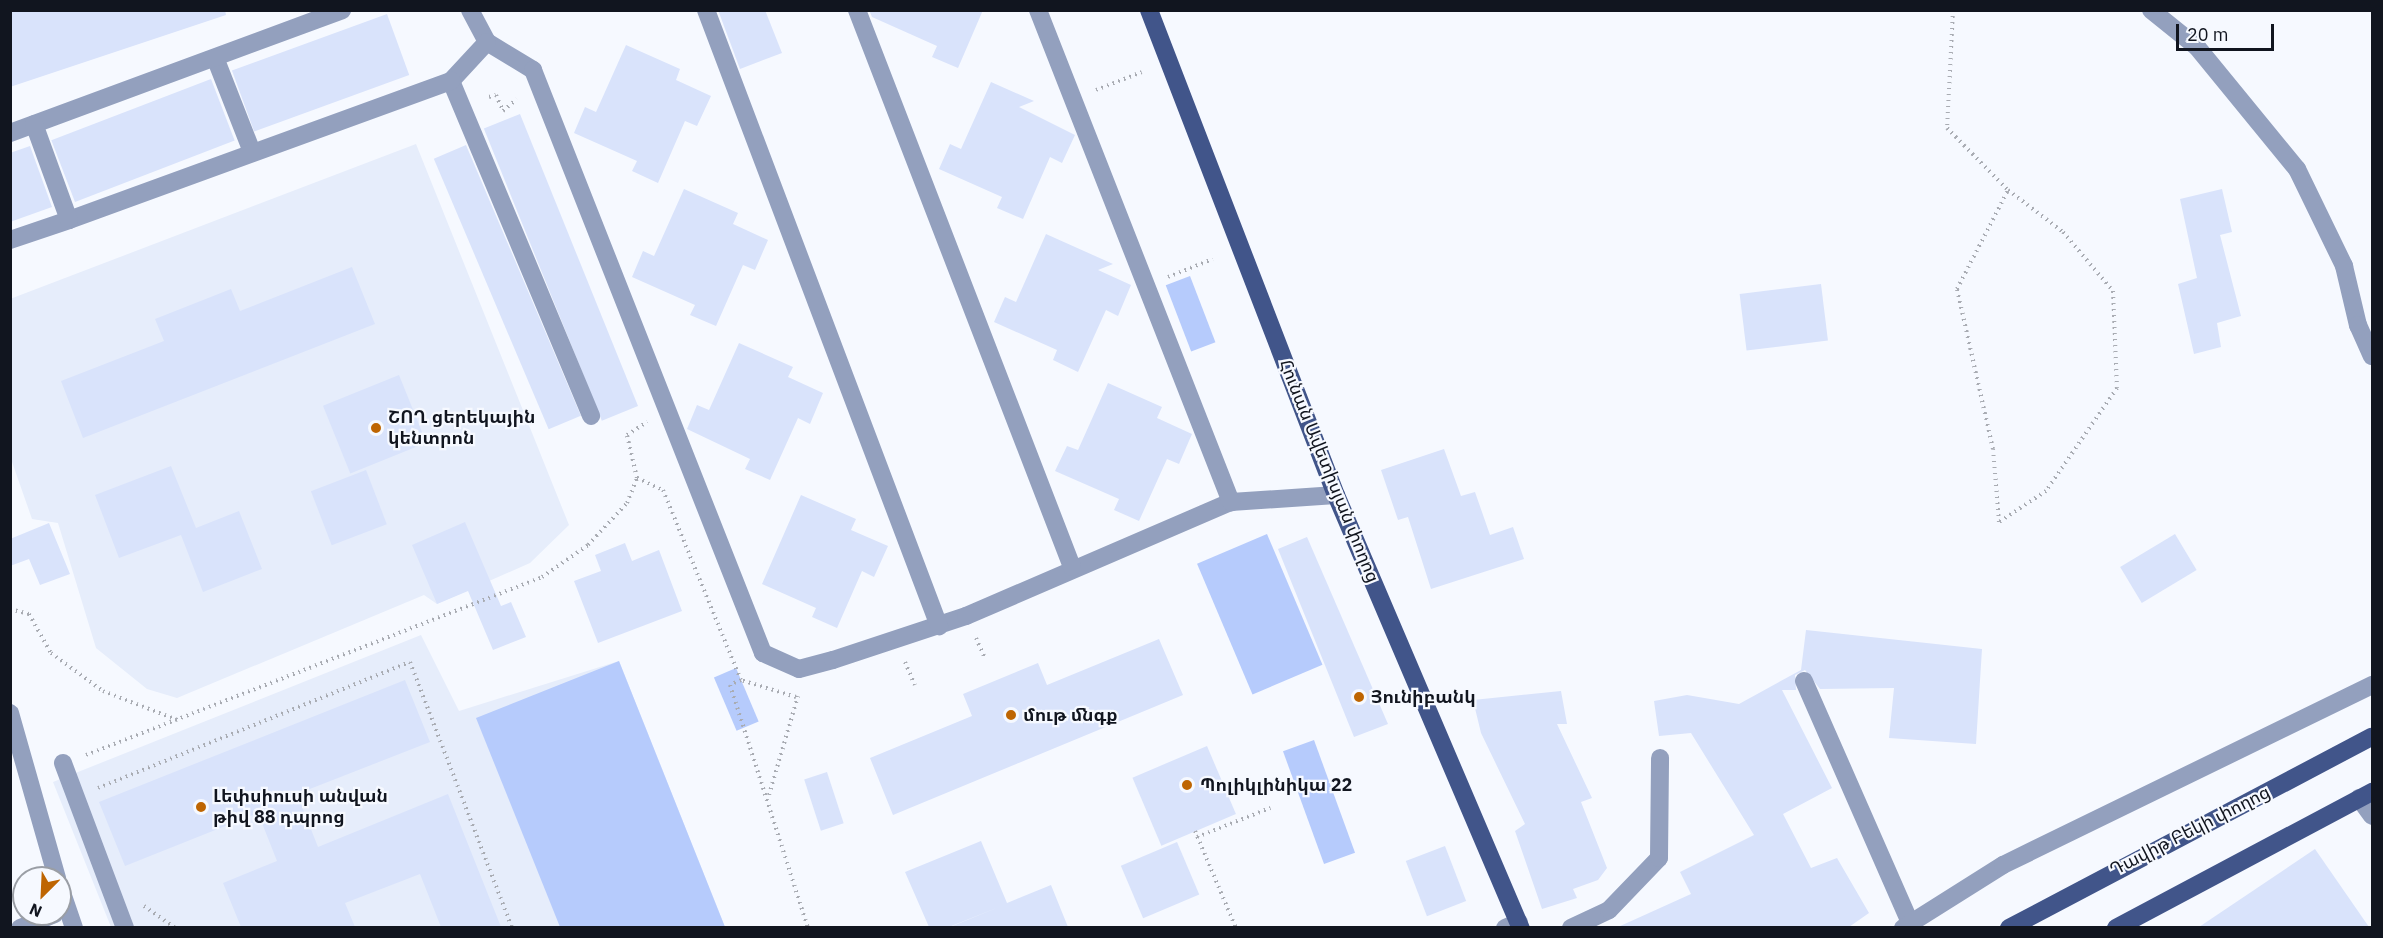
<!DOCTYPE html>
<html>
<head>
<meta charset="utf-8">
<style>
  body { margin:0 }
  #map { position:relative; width:2383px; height:938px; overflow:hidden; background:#f6f9ff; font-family:"IBM Plex Sans","Noto Sans Armenian",sans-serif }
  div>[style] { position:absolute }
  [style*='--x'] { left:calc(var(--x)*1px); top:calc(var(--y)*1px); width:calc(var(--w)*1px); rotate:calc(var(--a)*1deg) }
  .built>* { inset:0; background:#e6edfb }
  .green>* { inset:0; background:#b6cbfc; transform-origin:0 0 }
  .building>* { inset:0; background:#d9e3fb; transform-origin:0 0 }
  .path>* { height:4px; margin-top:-2px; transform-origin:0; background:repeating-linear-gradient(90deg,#a9acb3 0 1.5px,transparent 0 6px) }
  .minor>* { height:18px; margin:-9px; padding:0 9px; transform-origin:9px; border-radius:9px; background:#93a0be }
  .major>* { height:18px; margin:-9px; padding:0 9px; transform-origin:9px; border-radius:9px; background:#41558a }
  .dots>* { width:16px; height:16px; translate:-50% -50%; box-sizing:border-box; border:3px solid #f6f9ff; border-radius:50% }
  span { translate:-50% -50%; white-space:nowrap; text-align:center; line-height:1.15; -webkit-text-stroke:4.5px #f6f9ff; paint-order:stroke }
  .poi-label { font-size:18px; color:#11151f; font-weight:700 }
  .left { translate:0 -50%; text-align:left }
  .street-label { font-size:18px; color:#11151f }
  .frame { position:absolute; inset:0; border:12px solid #11151f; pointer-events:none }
  .north { position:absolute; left:12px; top:866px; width:60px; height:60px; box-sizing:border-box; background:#f6f9ff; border:2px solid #9a9ea5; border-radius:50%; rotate:204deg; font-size:16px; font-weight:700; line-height:24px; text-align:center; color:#11151f }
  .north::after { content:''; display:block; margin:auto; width:21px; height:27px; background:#be6502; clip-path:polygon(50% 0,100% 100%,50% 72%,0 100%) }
  .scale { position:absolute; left:2176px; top:24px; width:98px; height:27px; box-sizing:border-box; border:3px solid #11151f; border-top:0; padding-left:8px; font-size:18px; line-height:21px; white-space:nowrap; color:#11151f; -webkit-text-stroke:4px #f6f9ff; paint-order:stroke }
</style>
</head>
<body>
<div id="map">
  <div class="built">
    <i style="clip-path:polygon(416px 144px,569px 525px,530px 563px,437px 604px,424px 595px,177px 698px,147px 689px,96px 648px,58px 523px,32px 519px,11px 459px,10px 299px)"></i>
    <i style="clip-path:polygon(421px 635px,459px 711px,619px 661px,725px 927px,111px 927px,53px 782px)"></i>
  </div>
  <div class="green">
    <i style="left:1190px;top:276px;width:71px;height:26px;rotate:69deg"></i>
    <i style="left:1267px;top:534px;width:142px;height:76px;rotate:67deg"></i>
    <i style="clip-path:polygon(619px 661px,725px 927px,560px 927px,476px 718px)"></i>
    <i style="left:736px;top:668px;width:58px;height:24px;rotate:67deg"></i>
    <i style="left:1314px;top:740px;width:120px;height:33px;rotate:70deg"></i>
  </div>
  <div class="building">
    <i style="clip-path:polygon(10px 10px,225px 10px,226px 15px,10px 87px)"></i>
    <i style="clip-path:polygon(718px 10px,765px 10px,782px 53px,740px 69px)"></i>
    <i style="clip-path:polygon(869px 10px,983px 10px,958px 68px,932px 57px,937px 46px,872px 17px)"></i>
    <i style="left:387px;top:14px;width:65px;height:165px;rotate:70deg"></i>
    <i style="clip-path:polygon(626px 45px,680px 69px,676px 80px,711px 96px,697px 126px,685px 121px,658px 183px,632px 171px,637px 161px,574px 133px,585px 107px,596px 112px)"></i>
    <i style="left:211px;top:79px;width:66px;height:171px;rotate:69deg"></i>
    <i style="clip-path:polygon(991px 82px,1034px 101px,1019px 107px,1075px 135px,1062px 163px,1050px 157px,1023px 219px,997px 208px,1002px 197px,939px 169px,950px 144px,961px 149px)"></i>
    <i style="left:520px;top:114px;width:315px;height:39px;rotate:68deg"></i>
    <i style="left:466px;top:145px;width:294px;height:35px;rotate:67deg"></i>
    <i style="clip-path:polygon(30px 146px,52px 207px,10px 222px,10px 153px)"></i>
    <i style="clip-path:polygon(684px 189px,738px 213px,733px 224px,768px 240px,755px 270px,743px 265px,716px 326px,690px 315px,695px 305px,632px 277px,643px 251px,654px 256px)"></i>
    <i style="clip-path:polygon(2222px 189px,2232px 232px,2220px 235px,2241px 316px,2217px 323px,2221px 347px,2194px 354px,2178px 284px,2197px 278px,2180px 199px)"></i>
    <i style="clip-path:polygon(1046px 234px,1113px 264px,1098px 270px,1131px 285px,1118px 316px,1106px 310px,1078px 372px,1053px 360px,1057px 350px,994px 322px,1005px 297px,1016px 302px)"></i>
    <i style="clip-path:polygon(352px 267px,375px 324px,83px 438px,61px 381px,164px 341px,155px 319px,231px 289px,240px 311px)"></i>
    <i style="left:1821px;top:284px;width:57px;height:82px;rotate:83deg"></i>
    <i style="clip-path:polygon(739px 343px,793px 367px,788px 377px,823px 393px,810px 424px,798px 418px,770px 480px,745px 469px,750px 459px,687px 429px,697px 405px,709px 410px)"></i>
    <i style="left:399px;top:375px;width:73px;height:82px;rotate:68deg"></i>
    <i style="clip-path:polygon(1108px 383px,1162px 407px,1157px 418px,1192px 434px,1179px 464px,1167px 459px,1139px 521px,1114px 510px,1119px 499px,1055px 471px,1067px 446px,1078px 450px)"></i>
    <i style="clip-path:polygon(1444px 449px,1461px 496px,1475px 492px,1490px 535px,1513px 527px,1524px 559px,1431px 589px,1408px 517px,1398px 520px,1381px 470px)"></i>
    <i style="clip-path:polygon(171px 466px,196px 528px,239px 511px,262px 569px,203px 592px,181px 535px,119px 558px,95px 495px)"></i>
    <i style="left:366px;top:470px;width:58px;height:59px;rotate:69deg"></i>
    <i style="clip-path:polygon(801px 495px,856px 519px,851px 530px,888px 546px,874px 577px,862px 571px,837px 628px,812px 617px,816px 608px,762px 584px)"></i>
    <i style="clip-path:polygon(465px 522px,501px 606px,511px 602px,526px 637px,493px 650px,468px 591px,437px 604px,412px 545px)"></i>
    <i style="clip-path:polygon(49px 523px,70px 574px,40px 585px,29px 559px,10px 566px,10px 539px)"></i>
    <i style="left:2175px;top:534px;width:42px;height:64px;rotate:59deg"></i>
    <i style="clip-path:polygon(1307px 537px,1388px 724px,1354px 737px,1278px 549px)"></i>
    <i style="clip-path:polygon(625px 543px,632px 561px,659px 550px,682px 611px,598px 643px,574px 581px,601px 571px,595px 555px)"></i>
    <i style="clip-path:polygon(1806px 630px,1982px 649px,1976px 744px,1889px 738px,1894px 688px,1820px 689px,1805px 670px,1795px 675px,1796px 690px,1782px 690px,1832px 788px,1783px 814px,1811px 868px,1837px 858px,1869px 913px,1849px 927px,1618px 927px,1691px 894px,1680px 872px,1754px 835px,1691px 733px,1659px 736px,1654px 701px,1687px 695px,1739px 704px,1801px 670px)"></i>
    <i style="clip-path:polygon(1159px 639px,1183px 695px,893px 815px,870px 758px,972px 716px,963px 694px,1038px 663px,1047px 685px)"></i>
    <i style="clip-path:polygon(405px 680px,430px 742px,297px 794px,318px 847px,448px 794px,501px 927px,441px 927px,420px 874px,345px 903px,355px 927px,241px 927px,223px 883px,277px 861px,258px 813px,125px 866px,99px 802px)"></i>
    <i style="clip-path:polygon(1561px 691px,1567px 724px,1557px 724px,1592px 798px,1581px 802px,1607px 868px,1598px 880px,1573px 889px,1577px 898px,1542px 909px,1515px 831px,1525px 824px,1481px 733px,1473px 700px)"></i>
    <i style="left:1207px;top:746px;width:74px;height:81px;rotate:67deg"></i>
    <i style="left:827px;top:772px;width:54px;height:24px;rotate:72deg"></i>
    <i style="clip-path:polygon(981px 841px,1007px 903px,1051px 885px,1068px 927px,950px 927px,999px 907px,949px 927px,929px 927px,905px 872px)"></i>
    <i style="left:1177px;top:842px;width:57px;height:61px;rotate:67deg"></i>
    <i style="left:1445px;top:846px;width:59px;height:42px;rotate:69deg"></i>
    <i style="clip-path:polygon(2315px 849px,2369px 927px,2199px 927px)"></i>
  </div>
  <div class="path">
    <i style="--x:1953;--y:10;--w:118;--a:92.9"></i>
    <i style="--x:1947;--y:128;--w:87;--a:45.5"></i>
    <i style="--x:2008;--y:190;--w:69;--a:37.4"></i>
    <i style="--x:2063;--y:232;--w:77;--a:49.7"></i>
    <i style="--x:2113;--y:291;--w:97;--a:87.6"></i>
    <i style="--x:2117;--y:388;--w:125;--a:124.6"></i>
    <i style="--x:2046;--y:491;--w:56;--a:146.6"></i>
    <i style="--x:1999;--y:522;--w:73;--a:-94.7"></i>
    <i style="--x:1993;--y:449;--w:164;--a:-102.7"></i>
    <i style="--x:1957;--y:289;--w:111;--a:-62.7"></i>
    <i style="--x:1096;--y:90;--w:49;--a:-21.4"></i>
    <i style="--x:489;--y:97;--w:7;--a:-16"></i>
    <i style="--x:496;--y:95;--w:17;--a:66"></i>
    <i style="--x:503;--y:111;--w:18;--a:-41"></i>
    <i style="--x:1168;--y:277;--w:48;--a:-21.8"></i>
    <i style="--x:637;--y:478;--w:29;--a:25"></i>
    <i style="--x:663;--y:490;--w:205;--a:67.7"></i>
    <i style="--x:10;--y:609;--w:20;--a:15"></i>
    <i style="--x:29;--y:614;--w:45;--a:60.6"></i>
    <i style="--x:51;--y:653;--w:64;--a:36.2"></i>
    <i style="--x:103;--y:691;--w:83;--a:21.3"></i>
    <i style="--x:976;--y:638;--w:22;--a:66"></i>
    <i style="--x:905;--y:662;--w:25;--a:67"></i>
    <i style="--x:796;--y:697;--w:58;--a:-162.8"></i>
    <i style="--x:741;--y:680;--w:12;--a:156"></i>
    <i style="--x:730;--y:685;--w:255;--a:72.2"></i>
    <i style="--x:86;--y:755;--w:490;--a:-21.3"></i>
    <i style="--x:542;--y:577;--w:56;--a:-34.8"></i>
    <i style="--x:588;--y:545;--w:57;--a:-47.1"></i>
    <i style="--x:627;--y:503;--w:27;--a:-68"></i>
    <i style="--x:637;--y:478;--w:44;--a:-103.1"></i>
    <i style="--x:627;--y:435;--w:24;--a:-33"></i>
    <i style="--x:98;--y:788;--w:336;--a:-22"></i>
    <i style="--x:410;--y:662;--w:285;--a:69"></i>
    <i style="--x:769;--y:795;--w:103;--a:-73.7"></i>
    <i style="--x:1195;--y:831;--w:105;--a:67.1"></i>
    <i style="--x:1197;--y:837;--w:79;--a:-21.7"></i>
    <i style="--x:144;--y:906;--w:39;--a:35"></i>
  </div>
  <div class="minor">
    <i style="--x:470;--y:10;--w:36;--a:62"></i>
    <i style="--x:487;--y:42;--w:54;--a:31.3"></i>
    <i style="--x:533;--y:70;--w:627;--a:68.47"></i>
    <i style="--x:763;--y:653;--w:39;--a:24"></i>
    <i style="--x:799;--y:669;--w:35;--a:-15"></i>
    <i style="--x:833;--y:660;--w:140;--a:-18.3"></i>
    <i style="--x:966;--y:616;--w:288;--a:-23.3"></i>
    <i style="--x:1231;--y:502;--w:105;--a:-3.8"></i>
    <i style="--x:706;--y:10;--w:659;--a:69.28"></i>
    <i style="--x:857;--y:10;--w:597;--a:68.89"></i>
    <i style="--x:1038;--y:10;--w:529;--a:68.58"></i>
    <i style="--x:2151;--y:10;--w:59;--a:38.8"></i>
    <i style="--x:2197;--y:47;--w:158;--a:50.7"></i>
    <i style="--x:2297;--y:169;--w:108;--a:64.1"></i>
    <i style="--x:2344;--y:266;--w:61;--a:76.7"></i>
    <i style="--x:2358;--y:325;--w:34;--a:66"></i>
    <i style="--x:487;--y:42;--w:53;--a:132.7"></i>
    <i style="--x:451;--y:81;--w:363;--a:67.3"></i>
    <i style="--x:216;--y:60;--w:99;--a:68.6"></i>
    <i style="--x:10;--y:133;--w:354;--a:-20.3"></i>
    <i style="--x:69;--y:220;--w:407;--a:-20"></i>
    <i style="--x:10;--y:240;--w:62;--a:-18.7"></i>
    <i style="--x:69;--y:220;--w:102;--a:-110"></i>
    <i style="--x:1804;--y:681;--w:263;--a:66.3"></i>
    <i style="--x:10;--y:713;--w:172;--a:74.1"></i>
    <i style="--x:63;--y:763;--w:176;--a:69.4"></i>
    <i style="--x:2359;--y:798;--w:22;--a:54"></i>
    <i style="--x:60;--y:887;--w:43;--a:71.1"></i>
    <i style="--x:20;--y:928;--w:37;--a:-22"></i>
    <i style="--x:1505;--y:928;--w:15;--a:-23"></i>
    <i style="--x:1571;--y:928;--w:42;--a:-25.3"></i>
    <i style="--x:1609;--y:910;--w:72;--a:-46.1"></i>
    <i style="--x:1659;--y:858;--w:100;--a:-89.4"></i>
    <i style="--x:1903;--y:928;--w:118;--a:-32.2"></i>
    <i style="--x:2003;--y:865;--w:411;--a:-26"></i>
  </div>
  <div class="major">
    <i style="--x:1149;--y:10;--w:520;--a:68.92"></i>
    <i style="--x:1336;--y:495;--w:471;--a:66.9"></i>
    <i style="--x:2009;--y:928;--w:410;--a:-27.8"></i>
    <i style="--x:2116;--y:928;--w:290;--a:-28"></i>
  </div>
  <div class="dots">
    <i style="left:376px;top:428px;background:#be6502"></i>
    <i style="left:1359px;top:697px;background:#be6502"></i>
    <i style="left:1011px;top:715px;background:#be6502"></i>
    <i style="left:1187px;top:785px;background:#be6502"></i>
    <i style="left:201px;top:807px;background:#be6502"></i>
  </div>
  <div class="poi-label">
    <span class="left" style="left:388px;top:428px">ՇՈՂ ցերեկային<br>կենտրոն</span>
    <span class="left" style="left:1371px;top:697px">Յունիբանկ</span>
    <span class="left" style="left:1023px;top:715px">մութ մնգք</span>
    <span class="left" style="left:1200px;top:785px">Պոլիկլինիկա 22</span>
    <span class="left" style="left:213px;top:807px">Լեփսիուսի անվան<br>թիվ 88 դպրոց</span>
  </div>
  <div class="street-label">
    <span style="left:1329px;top:471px;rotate:68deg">Հունան Ավետիսյան փողոց</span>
    <span style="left:2190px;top:831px;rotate:-27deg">Դավիթ Բեկի փողոց</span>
  </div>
  <div class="frame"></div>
  <div class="north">N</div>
  <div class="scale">20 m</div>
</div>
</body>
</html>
